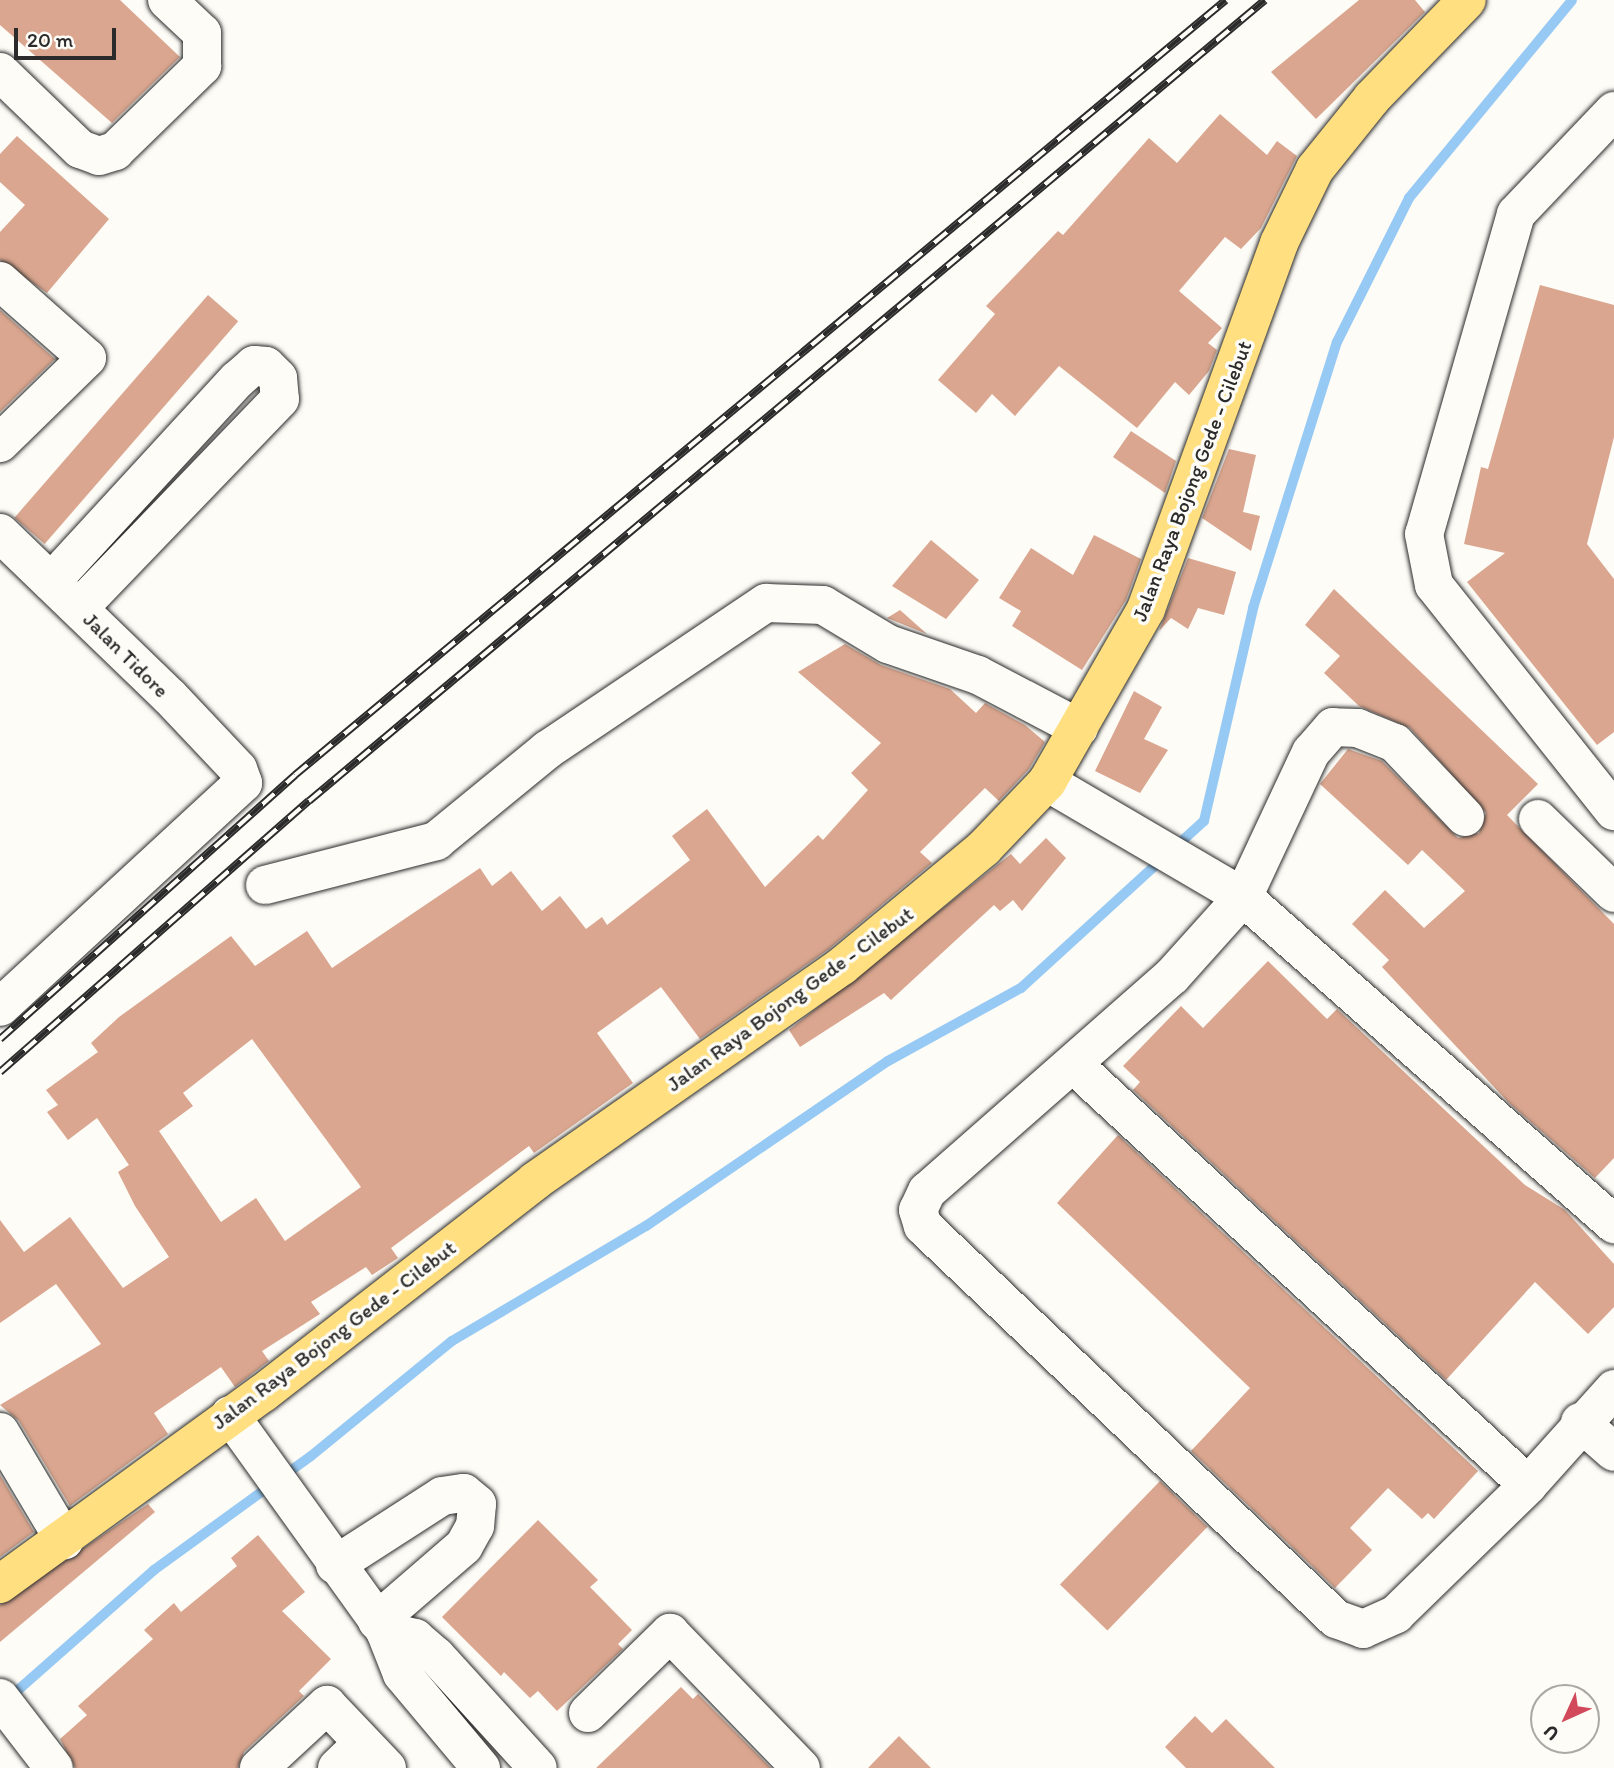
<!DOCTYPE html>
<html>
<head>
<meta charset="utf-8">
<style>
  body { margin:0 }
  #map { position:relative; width:1614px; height:1768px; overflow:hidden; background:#fdfcf7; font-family:Itim,sans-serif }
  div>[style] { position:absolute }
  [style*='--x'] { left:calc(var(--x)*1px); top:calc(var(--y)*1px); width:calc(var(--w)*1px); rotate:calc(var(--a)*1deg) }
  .stream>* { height:10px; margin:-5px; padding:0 5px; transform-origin:5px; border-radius:5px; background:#96c9f3 }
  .building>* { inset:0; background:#daa68f; transform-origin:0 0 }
  .roads { filter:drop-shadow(0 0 2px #2b2b2b) drop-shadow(0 0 2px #2b2b2b) }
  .minor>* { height:38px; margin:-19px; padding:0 19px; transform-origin:19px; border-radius:19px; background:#fdfcf7 }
  .major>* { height:38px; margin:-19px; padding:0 19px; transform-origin:19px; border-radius:19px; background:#ffdf80 }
  .rail>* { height:8px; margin-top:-4px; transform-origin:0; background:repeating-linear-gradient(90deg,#fdfcf7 0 16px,#2b2b2b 0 32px); box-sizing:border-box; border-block:2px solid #2b2b2b }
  span { translate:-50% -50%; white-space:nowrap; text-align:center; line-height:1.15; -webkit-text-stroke:7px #fdfcf7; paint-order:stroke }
  .street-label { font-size:21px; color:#2b2b2b }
  .north { position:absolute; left:1530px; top:1684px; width:70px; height:70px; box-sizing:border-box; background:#fdfcf7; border:2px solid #a9a8a5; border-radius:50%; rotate:225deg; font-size:19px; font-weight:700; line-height:28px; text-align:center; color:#2b2b2b }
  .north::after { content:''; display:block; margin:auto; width:24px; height:32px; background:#d1495b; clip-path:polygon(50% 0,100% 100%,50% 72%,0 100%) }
  .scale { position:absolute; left:14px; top:28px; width:102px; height:32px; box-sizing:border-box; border:4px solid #2b2b2b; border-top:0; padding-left:9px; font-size:21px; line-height:24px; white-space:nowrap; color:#2b2b2b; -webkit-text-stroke:5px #fdfcf7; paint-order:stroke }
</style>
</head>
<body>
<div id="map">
  <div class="stream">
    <i style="--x:9;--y:1698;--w:193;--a:-41.4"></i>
    <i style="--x:154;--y:1570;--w:194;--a:-36"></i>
    <i style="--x:311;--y:1456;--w:182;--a:-39.2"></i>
    <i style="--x:452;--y:1341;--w:226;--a:-30.7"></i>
    <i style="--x:646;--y:1226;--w:293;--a:-34.3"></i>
    <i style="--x:888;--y:1061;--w:152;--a:-28.8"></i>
    <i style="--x:1021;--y:988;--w:248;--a:-42.4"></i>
    <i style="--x:1204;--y:821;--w:219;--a:-77"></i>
    <i style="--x:1253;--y:608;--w:279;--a:-72.5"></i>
    <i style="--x:1337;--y:342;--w:161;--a:-63.4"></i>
    <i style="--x:1409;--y:198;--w:256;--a:-50.5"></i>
  </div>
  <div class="building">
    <i style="clip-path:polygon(0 0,120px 0,180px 57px,112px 123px,0 25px)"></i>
    <i style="clip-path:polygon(1359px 0,1415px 0,1425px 12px,1316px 119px,1271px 72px)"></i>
    <i style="clip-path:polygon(1220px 114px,1267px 155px,1277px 141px,1297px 156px,1261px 228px,1241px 249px,1225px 237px,1179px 291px,1222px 328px,1208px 343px,1217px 350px,1209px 371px,1189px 395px,1175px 382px,1137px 428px,1059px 366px,1015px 416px,992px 394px,976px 413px,938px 380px,995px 314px,986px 306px,1058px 231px,1063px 235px,1149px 138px,1177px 163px)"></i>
    <i style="clip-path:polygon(17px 136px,109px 219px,47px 293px,0 260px,0 232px,25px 205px,0 182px,0 154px)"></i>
    <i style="clip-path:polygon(1540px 285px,1614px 305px,1614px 437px,1587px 544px,1614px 579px,1614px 732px,1597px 745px,1467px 582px,1505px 553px,1464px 544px,1481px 467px,1488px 469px)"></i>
    <i style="left:208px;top:295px;width:40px;height:295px;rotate:41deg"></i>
    <i style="clip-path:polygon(0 310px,55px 359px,0 412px)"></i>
    <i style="clip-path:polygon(1131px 431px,1176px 461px,1165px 493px,1113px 457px)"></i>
    <i style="clip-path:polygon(1229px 449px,1256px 455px,1243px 512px,1260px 516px,1251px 551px,1202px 518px)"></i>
    <i style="clip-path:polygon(1094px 535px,1141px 559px,1126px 600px,1082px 670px,1012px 626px,1021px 611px,999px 598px,1031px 548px,1073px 575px)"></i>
    <i style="clip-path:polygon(931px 540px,979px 580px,946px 619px,892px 586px)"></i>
    <i style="clip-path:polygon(1188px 558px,1236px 572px,1224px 615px,1198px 608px,1188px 629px,1171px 618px,1159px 631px)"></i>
    <i style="clip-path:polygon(1334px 589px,1538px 784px,1507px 815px,1614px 924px,1614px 1158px,1595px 1178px,1509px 1103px,1382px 967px,1389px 960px,1352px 924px,1385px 890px,1424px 928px,1465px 891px,1422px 850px,1408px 865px,1320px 784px,1348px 749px,1382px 761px,1458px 838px,1479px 833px,1486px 813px,1410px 728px,1359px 706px,1324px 673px,1340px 656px,1305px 625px)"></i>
    <i style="clip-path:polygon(900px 610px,927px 634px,887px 618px)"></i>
    <i style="clip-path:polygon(evenodd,845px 644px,881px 665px,950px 689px,976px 713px,985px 703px,1025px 725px,1045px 742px,1029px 769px,999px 801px,985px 788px,920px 852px,932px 863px,829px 949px,700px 1039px,661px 987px,597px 1033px,633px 1083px,534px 1153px,529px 1146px,391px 1248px,398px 1258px,372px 1275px,366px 1267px,311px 1302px,320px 1314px,262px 1351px,269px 1361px,235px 1387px,221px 1367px,154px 1413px,168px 1434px,70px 1506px,19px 1421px,0 1405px,101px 1344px,56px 1284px,0 1323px,0 1220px,24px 1252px,70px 1217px,123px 1288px,169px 1257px,135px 1206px,118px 1172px,129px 1165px,97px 1118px,68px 1140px,47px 1112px,58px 1105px,46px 1090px,98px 1052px,91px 1043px,119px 1017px,231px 936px,255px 966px,307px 931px,332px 968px,480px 868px,492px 886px,511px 871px,542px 911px,560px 896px,586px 929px,602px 917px,607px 925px,690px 860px,672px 836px,707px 809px,765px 887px,818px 835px,823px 840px,868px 790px,851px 773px,881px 743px,798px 672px,845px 644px,252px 1039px,361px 1187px,285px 1241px,256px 1198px,221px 1222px,159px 1131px,193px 1106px,183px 1093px,252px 1039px)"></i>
    <i style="clip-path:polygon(1134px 691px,1162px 707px,1144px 739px,1168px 750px,1140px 793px,1095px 771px)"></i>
    <i style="clip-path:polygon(1046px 838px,1066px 858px,1022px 911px,1013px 900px,1000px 911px,994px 905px,891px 1000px,884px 993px,800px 1047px,789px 1030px,1011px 854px,1020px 864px)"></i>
    <i style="clip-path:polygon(1268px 961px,1327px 1019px,1337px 1009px,1525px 1185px,1565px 1210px,1614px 1264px,1614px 1307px,1588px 1334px,1535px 1282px,1446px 1380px,1133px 1090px,1140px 1082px,1123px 1066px,1181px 1006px,1203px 1028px)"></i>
    <i style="clip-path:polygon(1118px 1135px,1478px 1471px,1434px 1519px,1428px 1513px,1422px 1519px,1388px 1488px,1350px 1528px,1372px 1550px,1335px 1588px,1191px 1451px,1250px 1388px,1057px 1203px)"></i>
    <i style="clip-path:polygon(0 1475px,34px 1532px,0 1557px)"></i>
    <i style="left:1160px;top:1481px;width:66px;height:144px;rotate:44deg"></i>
    <i style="clip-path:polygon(148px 1504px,155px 1512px,0 1642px,0 1605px)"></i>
    <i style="clip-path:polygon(538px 1520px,598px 1580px,590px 1587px,632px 1630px,618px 1644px,623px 1649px,557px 1711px,538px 1691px,530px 1698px,504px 1672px,501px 1676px,442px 1617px)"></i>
    <i style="clip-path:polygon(258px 1535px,305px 1592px,282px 1611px,331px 1659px,299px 1691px,304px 1696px,244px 1752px,238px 1768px,75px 1768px,60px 1739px,87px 1715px,78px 1706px,153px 1639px,144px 1630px,174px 1603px,181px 1612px,237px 1566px,231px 1558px)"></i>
    <i style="clip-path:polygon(681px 1687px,693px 1699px,698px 1694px,771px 1768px,596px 1768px)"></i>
    <i style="clip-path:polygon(1195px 1716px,1212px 1733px,1226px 1719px,1275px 1768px,1186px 1768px,1165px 1747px)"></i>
    <i style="clip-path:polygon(899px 1736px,931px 1768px,868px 1768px)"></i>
  </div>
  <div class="roads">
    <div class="minor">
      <i style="--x:0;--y:72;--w:111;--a:43.9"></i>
      <i style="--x:80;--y:149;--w:20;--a:20"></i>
      <i style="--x:99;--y:156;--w:17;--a:-17"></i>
      <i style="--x:115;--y:151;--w:122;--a:-44.3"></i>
      <i style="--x:202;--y:66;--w:33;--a:-90"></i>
      <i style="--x:202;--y:33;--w:48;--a:-136.7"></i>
      <i style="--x:1614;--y:111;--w:142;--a:133.6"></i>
      <i style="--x:1516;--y:214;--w:333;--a:106"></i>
      <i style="--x:1424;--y:534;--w:52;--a:78.9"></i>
      <i style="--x:1434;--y:585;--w:289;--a:51.5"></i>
      <i style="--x:0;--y:281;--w:116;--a:41.5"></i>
      <i style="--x:87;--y:358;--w:122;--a:135.7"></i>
      <i style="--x:0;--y:533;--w:236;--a:44"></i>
      <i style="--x:170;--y:697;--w:99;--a:46.6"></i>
      <i style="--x:238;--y:769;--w:15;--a:70"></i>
      <i style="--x:243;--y:783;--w:330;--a:137.3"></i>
      <i style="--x:51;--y:582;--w:275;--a:-47.4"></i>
      <i style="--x:237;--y:380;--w:23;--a:-41"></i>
      <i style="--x:254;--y:365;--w:12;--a:5"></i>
      <i style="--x:266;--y:366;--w:17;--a:45"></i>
      <i style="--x:278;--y:378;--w:21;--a:85"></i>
      <i style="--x:280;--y:399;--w:290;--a:133.9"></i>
      <i style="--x:1047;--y:782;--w:227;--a:30.4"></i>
      <i style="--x:1243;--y:897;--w:495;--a:41.4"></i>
      <i style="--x:1465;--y:817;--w:102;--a:-133.4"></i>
      <i style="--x:1395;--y:743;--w:40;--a:-158"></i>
      <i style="--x:1358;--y:728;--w:25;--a:-178"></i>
      <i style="--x:1333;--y:727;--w:33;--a:131"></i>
      <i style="--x:1311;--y:752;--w:160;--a:115.1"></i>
      <i style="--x:1243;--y:897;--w:106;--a:131.9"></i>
      <i style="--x:1172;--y:976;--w:326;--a:138.7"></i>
      <i style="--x:927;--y:1191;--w:21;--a:115"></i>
      <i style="--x:918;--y:1210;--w:17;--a:73"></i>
      <i style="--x:923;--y:1226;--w:570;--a:43.58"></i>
      <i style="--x:1336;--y:1619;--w:29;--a:20"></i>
      <i style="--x:1363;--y:1629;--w:36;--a:-24"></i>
      <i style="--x:1396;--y:1614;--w:185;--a:-44.3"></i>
      <i style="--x:1528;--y:1485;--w:129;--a:-48.1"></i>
      <i style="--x:1538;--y:819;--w:106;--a:44.2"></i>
      <i style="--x:265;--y:885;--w:177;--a:-14.4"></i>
      <i style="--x:436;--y:841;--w:144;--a:-39.3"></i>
      <i style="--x:547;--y:750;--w:264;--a:-33.9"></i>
      <i style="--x:766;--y:603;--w:57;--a:2"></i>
      <i style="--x:823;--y:605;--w:76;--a:31"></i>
      <i style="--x:888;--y:644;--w:95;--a:19"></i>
      <i style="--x:978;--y:675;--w:114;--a:27.7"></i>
      <i style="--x:1074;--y:1065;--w:618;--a:42.77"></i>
      <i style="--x:230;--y:1415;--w:266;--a:54.3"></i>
      <i style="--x:385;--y:1631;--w:46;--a:68.4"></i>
      <i style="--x:402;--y:1674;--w:123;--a:50"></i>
      <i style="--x:1580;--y:1422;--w:45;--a:41.4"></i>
      <i style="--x:0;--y:1432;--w:126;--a:59.3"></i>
      <i style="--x:335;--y:1565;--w:127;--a:-32.8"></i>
      <i style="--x:442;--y:1496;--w:22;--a:-8"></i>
      <i style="--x:464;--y:1493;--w:17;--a:40"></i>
      <i style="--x:477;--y:1504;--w:22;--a:95"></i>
      <i style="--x:475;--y:1526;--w:23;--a:119"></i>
      <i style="--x:464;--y:1546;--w:115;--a:139.2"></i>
      <i style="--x:385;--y:1631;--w:31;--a:13"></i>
      <i style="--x:415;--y:1638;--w:28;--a:41"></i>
      <i style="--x:436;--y:1656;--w:151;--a:47.7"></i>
      <i style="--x:0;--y:1698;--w:88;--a:52.4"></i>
      <i style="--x:588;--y:1713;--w:115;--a:-44.3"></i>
      <i style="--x:670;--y:1633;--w:188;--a:45.9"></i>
      <i style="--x:259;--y:1768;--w:93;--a:-42.8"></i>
      <i style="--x:327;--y:1705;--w:87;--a:46.4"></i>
      <i style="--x:337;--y:1768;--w:35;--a:-44"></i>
    </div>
    <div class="major">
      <i style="--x:0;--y:1584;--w:325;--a:-36"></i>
      <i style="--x:263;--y:1393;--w:345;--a:-37.9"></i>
      <i style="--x:535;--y:1181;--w:375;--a:-35"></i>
      <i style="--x:842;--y:966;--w:185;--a:-39.7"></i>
      <i style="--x:984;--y:848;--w:91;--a:-46.3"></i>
      <i style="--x:1047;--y:782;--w:199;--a:-60.2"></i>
      <i style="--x:1146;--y:609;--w:389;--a:-70"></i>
      <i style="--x:1279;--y:243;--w:82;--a:-64.1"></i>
      <i style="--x:1315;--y:169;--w:91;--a:-51.2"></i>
      <i style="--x:1372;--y:98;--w:136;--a:-45.9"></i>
    </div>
  </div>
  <div class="rail">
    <i style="--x:0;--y:1039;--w:396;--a:-41.8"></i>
    <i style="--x:295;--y:775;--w:1211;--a:-39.78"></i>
    <i style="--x:0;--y:1072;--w:411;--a:-41.3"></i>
    <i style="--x:309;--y:801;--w:1247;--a:-39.96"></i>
  </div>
  <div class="street-label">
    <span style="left:1192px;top:481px;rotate:-69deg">Jalan Raya Bojong Gede - Cilebut</span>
    <span style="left:126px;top:655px;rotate:45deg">Jalan Tidore</span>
    <span style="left:790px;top:999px;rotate:-36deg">Jalan Raya Bojong Gede - Cilebut</span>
    <span style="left:334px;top:1335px;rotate:-37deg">Jalan Raya Bojong Gede - Cilebut</span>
  </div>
  <div class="north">U</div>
  <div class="scale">20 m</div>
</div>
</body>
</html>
